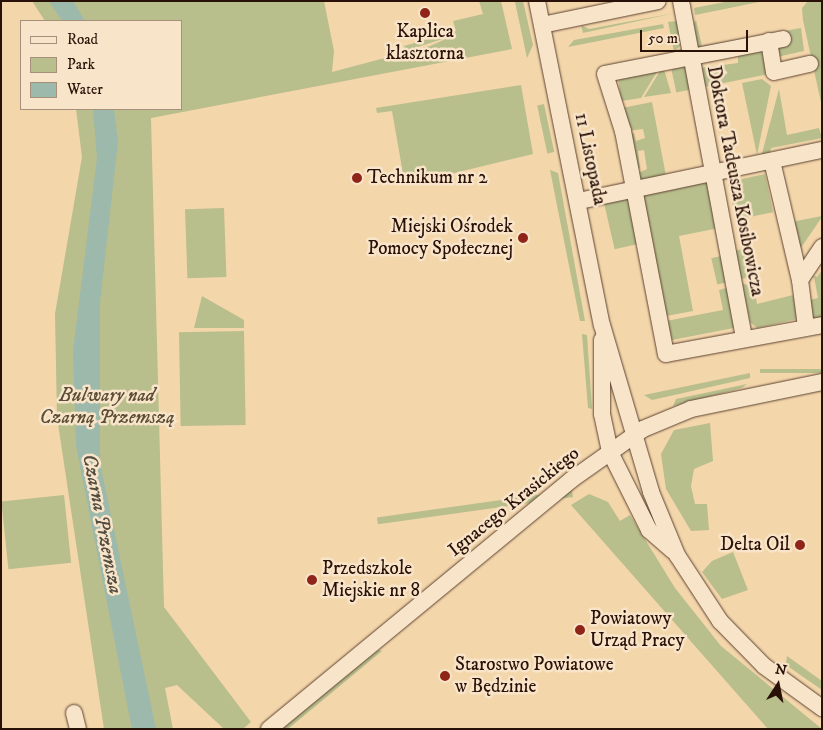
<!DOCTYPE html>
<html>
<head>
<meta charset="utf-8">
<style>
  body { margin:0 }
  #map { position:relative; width:823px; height:730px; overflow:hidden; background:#f4d6ab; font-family:"IM FELL DW Pica",serif }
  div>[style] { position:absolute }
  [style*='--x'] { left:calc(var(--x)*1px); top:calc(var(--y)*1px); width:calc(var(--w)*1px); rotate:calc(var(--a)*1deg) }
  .green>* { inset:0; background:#b8be8c; transform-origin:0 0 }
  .water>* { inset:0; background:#9cb9ac }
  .roads { filter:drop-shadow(0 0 1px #5c4231) drop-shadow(0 0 1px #5c4231) }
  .street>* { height:16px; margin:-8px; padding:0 8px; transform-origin:8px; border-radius:8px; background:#f8e4c8 }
  .dots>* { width:14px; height:14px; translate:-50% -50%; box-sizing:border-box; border:2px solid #f8e4c8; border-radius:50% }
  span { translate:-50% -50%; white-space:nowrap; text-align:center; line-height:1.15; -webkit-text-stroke:5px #f8e4c8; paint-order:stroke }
  .poi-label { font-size:19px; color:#2a1108 }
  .left { translate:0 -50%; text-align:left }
  .right { translate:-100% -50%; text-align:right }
  .street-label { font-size:19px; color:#2a1108 }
  .park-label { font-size:19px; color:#5c4e36; font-style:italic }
  .water-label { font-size:20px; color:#524c41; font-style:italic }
  .frame { position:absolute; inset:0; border:2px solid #2a1108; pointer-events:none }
  .legend { position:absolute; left:20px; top:20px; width:162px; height:90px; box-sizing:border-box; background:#f8e4c8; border:1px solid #a6907b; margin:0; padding:6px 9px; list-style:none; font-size:15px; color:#2a1108 }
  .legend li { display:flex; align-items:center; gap:10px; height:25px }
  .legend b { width:25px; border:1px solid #a6907b }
  .north { position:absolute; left:753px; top:660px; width:50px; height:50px; -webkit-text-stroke:4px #f8e4c8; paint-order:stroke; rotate:11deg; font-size:14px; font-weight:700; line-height:20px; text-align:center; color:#2a1108 }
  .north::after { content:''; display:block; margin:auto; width:18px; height:22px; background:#2a1108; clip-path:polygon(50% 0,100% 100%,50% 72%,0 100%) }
  .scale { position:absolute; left:640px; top:30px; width:108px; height:22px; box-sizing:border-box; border:2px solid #2a1108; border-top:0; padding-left:6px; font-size:15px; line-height:18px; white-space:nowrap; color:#2a1108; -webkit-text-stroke:4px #f8e4c8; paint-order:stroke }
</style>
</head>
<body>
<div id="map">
  <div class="green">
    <i style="clip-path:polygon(32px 1px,324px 1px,334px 51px,332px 72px,430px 46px,455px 35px,405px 51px,404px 46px,456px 31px,453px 21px,483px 14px,479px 1px,501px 1px,512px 49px,151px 118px,164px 607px,251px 722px,243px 729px,224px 729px,177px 685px,165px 688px,173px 729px,104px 729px,57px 417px,55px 314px,82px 157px,76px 109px,181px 109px,181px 21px,45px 21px)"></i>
    <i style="clip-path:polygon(523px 1px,533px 45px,527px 58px,515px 2px)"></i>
    <i style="clip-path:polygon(730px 1px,764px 1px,695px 15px,694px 8px)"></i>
    <i style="clip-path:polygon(808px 1px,822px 1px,822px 107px,803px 20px,802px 8px)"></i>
    <i style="clip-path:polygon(675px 13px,583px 33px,581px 25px,589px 29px)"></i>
    <i style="clip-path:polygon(696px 20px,702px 46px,801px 28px,804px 51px,777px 57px,776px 47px,699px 52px,692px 26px)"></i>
    <i style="clip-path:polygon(677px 21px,682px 44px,674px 52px,668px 22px)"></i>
    <i style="clip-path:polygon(663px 24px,664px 28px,568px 47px,574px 40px)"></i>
    <i style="clip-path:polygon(765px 49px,769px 74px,704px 87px,700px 68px,738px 63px,738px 53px)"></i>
    <i style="clip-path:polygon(663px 66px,671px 93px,644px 97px)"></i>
    <i style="left:686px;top:66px;width:24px;height:15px;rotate:78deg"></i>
    <i style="clip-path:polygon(660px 67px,641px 98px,621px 101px,618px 77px)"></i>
    <i style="clip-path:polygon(762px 79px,771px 86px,757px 155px,742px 83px)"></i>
    <i style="clip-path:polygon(521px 85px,533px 154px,405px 185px,392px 111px,377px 113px,376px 108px)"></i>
    <i style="clip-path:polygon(779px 89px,787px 135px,819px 128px,822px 138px,771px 148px,769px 159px,760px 161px)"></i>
    <i style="clip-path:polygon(652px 102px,666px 176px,637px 182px,636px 174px,647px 169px,644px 150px,638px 151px,640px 168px,634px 170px,628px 134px,634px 133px,636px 141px,645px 138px,643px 129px,627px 131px,622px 108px)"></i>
    <i style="left:544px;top:104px;width:49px;height:7px;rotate:78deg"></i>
    <i style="clip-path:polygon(550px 170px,558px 173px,585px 321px,580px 321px)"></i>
    <i style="left:765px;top:174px;width:39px;height:38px;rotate:78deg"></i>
    <i style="clip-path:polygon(708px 179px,719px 228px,679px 236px,693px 311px,666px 316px,641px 193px)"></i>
    <i style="left:628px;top:196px;width:49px;height:25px;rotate:77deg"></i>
    <i style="left:224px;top:208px;width:69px;height:39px;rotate:88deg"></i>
    <i style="clip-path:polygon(822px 216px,822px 217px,796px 255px,791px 222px)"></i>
    <i style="left:744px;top:249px;width:29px;height:10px;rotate:80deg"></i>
    <i style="left:721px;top:256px;width:27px;height:10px;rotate:77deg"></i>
    <i style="clip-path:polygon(822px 270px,822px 317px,809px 320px,806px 301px,818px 298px,814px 277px,806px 279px,806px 273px,817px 277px)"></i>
    <i style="clip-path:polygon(741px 283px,754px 287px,757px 304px,793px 295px,797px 319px,757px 328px,750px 322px)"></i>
    <i style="clip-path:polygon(730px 287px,739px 327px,672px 340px,666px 321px,723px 310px,719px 290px)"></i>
    <i style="clip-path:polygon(202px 296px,244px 320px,244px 328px,194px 328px)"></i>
    <i style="left:244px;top:331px;width:94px;height:65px;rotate:89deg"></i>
    <i style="clip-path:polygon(582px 334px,587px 335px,592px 409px,588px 408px)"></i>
    <i style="left:822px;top:369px;width:4px;height:62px;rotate:90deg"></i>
    <i style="clip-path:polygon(750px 373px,750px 378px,652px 400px,644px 395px)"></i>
    <i style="clip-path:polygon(747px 384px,742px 388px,673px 406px,676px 399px)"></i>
    <i style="clip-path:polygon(710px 423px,713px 461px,694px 469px,691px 486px,695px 504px,707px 504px,709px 530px,691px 531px,666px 489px,661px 454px,674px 430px)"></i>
    <i style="left:572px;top:490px;width:7px;height:197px;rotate:82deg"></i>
    <i style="clip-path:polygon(589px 494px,608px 502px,620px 521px,630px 515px,675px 588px,721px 646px,822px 729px,768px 729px,571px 505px)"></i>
    <i style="left:64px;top:495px;width:68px;height:63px;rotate:84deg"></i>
    <i style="clip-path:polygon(733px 552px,748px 590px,722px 599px,702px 572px,712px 561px)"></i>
    <i style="clip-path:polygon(378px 650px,382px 651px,288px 729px,282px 729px)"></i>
    <i style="clip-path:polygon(787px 656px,822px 681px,822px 690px,786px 665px)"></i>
  </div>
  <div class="water">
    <i style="clip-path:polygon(49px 1px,73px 1px,85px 21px,62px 21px)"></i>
    <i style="clip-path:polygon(93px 109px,114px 109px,118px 141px,100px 302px,100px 463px,156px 729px,132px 729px,76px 446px,73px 351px,97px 158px)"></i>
  </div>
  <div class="roads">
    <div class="street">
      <i style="--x:537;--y:1;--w:330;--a:78.7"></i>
      <i style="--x:602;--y:325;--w:174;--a:73.6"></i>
      <i style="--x:651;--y:492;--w:68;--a:67.6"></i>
      <i style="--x:677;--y:555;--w:79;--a:56.9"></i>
      <i style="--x:720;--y:621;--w:63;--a:45.6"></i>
      <i style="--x:764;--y:666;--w:72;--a:35.9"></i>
      <i style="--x:681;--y:1;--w:343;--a:79.4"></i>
      <i style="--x:542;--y:25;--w:118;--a:-11.7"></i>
      <i style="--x:783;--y:39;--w:181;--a:168.9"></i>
      <i style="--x:605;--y:74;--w:60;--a:72.5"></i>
      <i style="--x:623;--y:131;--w:227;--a:79.1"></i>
      <i style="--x:666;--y:354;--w:159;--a:-10.5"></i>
      <i style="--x:769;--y:41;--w:31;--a:81"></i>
      <i style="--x:774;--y:72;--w:37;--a:-13"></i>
      <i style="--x:772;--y:161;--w:122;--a:76.8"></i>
      <i style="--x:579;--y:201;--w:248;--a:-11.9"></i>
      <i style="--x:806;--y:327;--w:47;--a:-97.3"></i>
      <i style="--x:800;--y:280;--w:40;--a:-56"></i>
      <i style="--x:602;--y:340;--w:74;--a:90"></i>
      <i style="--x:602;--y:414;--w:39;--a:78"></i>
      <i style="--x:610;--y:452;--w:87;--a:63.4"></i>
      <i style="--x:649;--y:530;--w:32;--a:41"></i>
      <i style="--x:74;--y:713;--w:16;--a:76"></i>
      <i style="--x:269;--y:729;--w:391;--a:-39.5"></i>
      <i style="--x:571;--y:480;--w:88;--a:-35.3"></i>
      <i style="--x:643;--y:429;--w:52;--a:-22.6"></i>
      <i style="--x:691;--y:409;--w:134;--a:-11.6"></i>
    </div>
  </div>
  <div class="dots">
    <i style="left:425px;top:13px;background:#8f2418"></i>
    <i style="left:357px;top:178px;background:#8f2418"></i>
    <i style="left:523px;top:238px;background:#8f2418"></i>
    <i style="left:800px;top:545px;background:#8f2418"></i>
    <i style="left:312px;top:580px;background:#8f2418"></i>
    <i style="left:580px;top:630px;background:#8f2418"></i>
    <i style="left:445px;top:676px;background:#8f2418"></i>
  </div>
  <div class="poi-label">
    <span style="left:425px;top:43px">Kaplica<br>klasztorna</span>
    <span class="left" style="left:367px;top:178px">Technikum nr 2</span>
    <span class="right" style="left:513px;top:238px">Miejski Ośrodek<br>Pomocy Społecznej</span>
    <span class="right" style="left:790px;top:545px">Delta Oil</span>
    <span class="left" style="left:322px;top:580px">Przedszkole<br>Miejskie nr 8</span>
    <span class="left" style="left:590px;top:630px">Powiatowy<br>Urząd Pracy</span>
    <span class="left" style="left:455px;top:676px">Starostwo Powiatowe<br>w Będzinie</span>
  </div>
  <div class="street-label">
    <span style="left:590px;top:159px;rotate:78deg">11 Listopada</span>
    <span style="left:735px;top:181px;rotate:79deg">Doktora Tadeusza Kosibowicza</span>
    <span style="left:514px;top:502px;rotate:-39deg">Ignacego Krasickiego</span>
  </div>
  <div class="park-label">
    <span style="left:107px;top:407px">Bulwary nad<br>Czarną Przemszą</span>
  </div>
  <div class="water-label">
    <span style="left:102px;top:524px;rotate:79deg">Czarna Przemsza</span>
  </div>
  <div class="frame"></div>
  <ul class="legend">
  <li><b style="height:6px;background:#f8e4c8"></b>Road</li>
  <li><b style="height:14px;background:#b8be8c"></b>Park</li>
  <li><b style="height:14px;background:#9cb9ac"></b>Water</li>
  </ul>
  <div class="north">N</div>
  <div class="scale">50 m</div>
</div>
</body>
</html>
